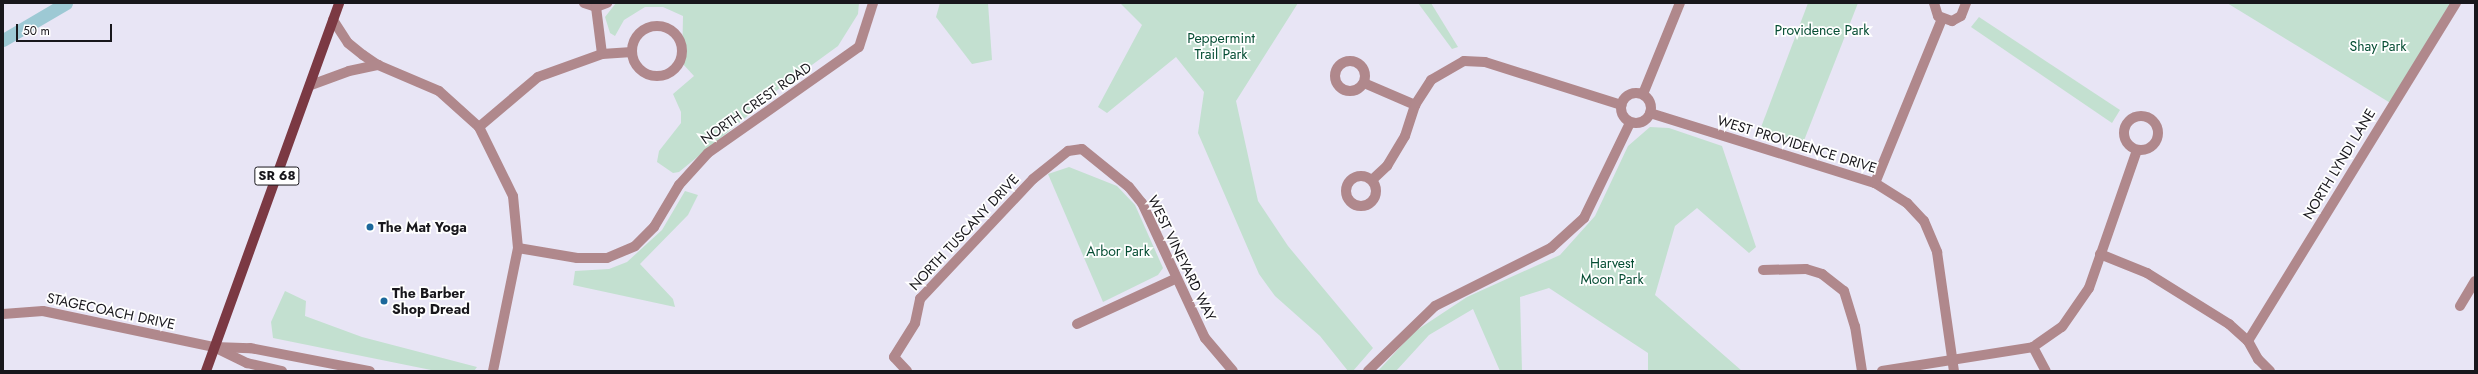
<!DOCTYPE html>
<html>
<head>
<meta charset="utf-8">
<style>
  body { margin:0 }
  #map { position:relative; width:2478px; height:374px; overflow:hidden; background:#e8e5f5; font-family:Jost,sans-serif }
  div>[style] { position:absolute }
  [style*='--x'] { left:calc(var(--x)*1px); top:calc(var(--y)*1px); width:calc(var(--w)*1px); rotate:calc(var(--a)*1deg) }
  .green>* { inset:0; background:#c3e0d0 }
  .canal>* { height:13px; margin:-6.5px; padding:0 6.5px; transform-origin:6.5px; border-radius:6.5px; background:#9dc9d4 }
  .minor>* { height:10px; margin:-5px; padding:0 5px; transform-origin:5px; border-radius:5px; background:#b0888c }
  .minor>.ring { margin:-5px; padding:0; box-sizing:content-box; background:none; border:10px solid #b0888c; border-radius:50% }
  .tertiary>* { height:10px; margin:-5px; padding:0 5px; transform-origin:5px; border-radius:5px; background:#b0888c }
  .primary>* { height:10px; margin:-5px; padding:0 5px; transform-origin:5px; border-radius:5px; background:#7b3943 }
  .dots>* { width:11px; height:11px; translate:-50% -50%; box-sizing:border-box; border:2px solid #fff; border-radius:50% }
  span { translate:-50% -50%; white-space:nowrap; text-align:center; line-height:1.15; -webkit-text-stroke:3.5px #fff; paint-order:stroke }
  .shield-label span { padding:1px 3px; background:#fff; border:1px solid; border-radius:3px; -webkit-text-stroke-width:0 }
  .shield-label { font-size:13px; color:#18171c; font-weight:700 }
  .park-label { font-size:14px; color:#054d33 }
  .street-label { font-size:14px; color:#18171c }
  .poi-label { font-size:14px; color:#18171c; font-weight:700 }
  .left { translate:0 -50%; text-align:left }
  .frame { position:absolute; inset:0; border:4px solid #18171c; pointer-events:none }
  .scale { position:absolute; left:16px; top:24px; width:96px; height:18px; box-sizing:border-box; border:2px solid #18171c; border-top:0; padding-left:5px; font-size:12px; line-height:14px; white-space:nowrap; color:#18171c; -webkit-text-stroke:3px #fff; paint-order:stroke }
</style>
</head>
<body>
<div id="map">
  <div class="green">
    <i style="clip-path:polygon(616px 3px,859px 3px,858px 14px,838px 46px,750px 110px,750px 114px,679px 172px,673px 173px,657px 162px,659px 151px,681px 123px,681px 112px,673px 94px,694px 76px,682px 63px,683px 16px,663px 7px,645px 7px,624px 20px,615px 36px,610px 33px,605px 17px)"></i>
    <i style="clip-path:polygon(940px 3px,988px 3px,992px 60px,972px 64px,936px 17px)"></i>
    <i style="clip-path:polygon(1120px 3px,1298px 3px,1236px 101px,1258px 201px,1288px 246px,1373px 348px,1353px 371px,1348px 371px,1320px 336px,1275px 296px,1259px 274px,1198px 133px,1204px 92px,1176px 57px,1107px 113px,1098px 107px,1142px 25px)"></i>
    <i style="clip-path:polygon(1418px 3px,1431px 3px,1458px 47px,1452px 49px)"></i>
    <i style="clip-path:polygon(1808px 3px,1858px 3px,1803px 143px,1760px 130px)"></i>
    <i style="clip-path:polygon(2227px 3px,2456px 3px,2392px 104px)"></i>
    <i style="clip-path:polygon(1979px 17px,2120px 110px,2112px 123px,1971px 27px)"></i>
    <i style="clip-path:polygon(1650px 127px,1669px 128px,1722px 146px,1756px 247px,1749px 253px,1697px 208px,1675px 226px,1655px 295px,1742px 371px,1648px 371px,1648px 353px,1549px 288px,1520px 297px,1522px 371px,1500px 371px,1473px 309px,1429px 335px,1396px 371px,1378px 371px,1414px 332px,1467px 297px,1560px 255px,1595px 216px,1628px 146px)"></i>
    <i style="clip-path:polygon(1069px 167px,1117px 186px,1135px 205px,1163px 268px,1158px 275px,1103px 302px,1048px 174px)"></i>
    <i style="clip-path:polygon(685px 191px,698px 195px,688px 215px,640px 264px,673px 299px,675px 307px,573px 285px,575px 271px,609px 269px,627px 262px,662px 230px)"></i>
    <i style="clip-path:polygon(285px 291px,306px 301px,305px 316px,362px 337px,477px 367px,474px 371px,436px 371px,273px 338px,271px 322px)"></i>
  </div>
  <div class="canal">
    <i style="--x:3;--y:40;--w:73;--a:-30.4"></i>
  </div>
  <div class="minor">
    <i style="--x:584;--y:3;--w:13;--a:18"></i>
    <i style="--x:596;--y:7;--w:12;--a:-20"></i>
    <i style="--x:1934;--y:3;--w:14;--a:73"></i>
    <i style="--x:1938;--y:16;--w:15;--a:20"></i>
    <i style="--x:1952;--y:21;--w:10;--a:-29"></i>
    <i style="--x:1961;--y:16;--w:14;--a:-69"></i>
    <i style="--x:596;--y:7;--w:47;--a:82.7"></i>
    <i style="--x:333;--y:20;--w:27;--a:57"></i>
    <i style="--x:348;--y:43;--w:19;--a:39"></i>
    <i style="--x:363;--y:55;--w:18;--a:34"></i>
    <i style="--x:378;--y:65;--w:66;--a:23.1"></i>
    <i style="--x:439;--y:91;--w:54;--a:42"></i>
    <i style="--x:479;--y:127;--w:77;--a:63.8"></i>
    <i style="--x:513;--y:196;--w:52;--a:84.5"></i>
    <i style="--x:518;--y:248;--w:126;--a:101.5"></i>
    <i class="ring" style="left:632px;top:26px;width:40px;height:40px"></i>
    <i class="ring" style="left:1335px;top:61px;width:20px;height:20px"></i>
    <i style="--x:1364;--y:83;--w:56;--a:23.3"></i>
    <i style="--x:311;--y:85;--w:40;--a:-20.2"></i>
    <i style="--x:349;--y:71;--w:30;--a:-12"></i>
    <i class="ring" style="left:1621px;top:93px;width:20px;height:20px"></i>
    <i style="--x:1643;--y:94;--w:98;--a:-67.9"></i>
    <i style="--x:1650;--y:113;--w:236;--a:17.3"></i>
    <i style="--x:1875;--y:183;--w:38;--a:32"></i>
    <i style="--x:1907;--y:203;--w:25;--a:47"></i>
    <i style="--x:1924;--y:221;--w:34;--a:67"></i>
    <i style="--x:1937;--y:252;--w:120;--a:81.9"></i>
    <i class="ring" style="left:2124px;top:116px;width:24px;height:24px"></i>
    <i style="--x:479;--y:127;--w:77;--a:-40.3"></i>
    <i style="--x:538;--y:77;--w:68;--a:-19.8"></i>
    <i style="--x:602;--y:54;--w:30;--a:-4"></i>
    <i class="ring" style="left:1346px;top:176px;width:20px;height:20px"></i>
    <i style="--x:1372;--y:180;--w:21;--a:-43"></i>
    <i style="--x:1387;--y:166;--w:35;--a:-59"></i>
    <i style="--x:1405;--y:136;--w:33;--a:-72"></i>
    <i style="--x:1415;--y:105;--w:30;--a:-57"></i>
    <i style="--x:1431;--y:80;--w:38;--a:-30"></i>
    <i style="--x:1464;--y:61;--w:21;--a:3"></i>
    <i style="--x:1485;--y:62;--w:143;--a:17.5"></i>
    <i style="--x:1875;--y:183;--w:177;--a:-67.8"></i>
    <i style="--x:518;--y:248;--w:60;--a:9.6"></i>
    <i style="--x:577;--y:258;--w:30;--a:0"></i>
    <i style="--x:607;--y:258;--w:30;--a:-23"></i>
    <i style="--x:635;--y:246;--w:27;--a:-45"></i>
    <i style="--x:654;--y:227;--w:49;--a:-59.2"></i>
    <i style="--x:679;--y:185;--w:43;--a:-47.8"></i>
    <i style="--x:708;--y:153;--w:184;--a:-35.1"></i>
    <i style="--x:859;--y:47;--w:46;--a:-72.3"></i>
    <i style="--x:2100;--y:254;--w:51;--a:22"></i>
    <i style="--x:2147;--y:273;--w:97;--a:31.9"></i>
    <i style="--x:2229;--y:324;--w:25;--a:42"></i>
    <i style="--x:2248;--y:341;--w:21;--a:61"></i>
    <i style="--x:2258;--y:359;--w:17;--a:45"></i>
    <i style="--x:1763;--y:270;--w:43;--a:-1.3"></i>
    <i style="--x:1806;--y:269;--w:17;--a:17"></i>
    <i style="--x:1822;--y:274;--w:28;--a:38"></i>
    <i style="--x:1844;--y:291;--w:37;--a:73"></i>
    <i style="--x:1855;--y:326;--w:46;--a:81.2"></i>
    <i style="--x:2460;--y:306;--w:29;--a:-59"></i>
    <i style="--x:3;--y:314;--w:40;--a:-4.3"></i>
    <i style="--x:43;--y:311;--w:175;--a:11.9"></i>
    <i style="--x:1077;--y:324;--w:108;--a:-24.7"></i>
    <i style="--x:2248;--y:341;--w:397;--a:-58.4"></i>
    <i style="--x:2033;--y:347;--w:27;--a:62"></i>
    <i style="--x:907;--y:371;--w:19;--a:-133"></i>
    <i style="--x:894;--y:357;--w:40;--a:-58"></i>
    <i style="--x:915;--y:323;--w:25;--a:-78"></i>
    <i style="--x:920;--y:299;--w:165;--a:-46.7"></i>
    <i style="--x:1033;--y:179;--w:45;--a:-38.7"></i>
    <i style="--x:1068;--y:151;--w:14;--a:-8"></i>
    <i style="--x:1082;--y:149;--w:60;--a:39"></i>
    <i style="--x:1129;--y:187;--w:21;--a:51"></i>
    <i style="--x:1142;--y:203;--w:149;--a:65"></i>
    <i style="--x:1205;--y:338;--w:43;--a:49.7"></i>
    <i style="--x:1368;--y:371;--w:93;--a:-44.1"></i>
    <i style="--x:1435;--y:306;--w:130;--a:-26.6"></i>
    <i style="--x:1551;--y:248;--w:45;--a:-42.3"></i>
    <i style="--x:1584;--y:218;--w:106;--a:-64.2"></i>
    <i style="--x:1882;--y:371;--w:153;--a:-9"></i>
    <i style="--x:2033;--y:347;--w:35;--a:-35"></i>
    <i style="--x:2062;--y:327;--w:47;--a:-55.3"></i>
    <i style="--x:2089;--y:288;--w:146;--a:-70.8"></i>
  </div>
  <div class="tertiary">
    <i style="--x:214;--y:347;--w:36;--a:2"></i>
    <i style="--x:250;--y:348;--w:122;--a:10.9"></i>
    <i style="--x:214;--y:347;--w:37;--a:26"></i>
    <i style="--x:247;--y:363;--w:36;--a:13"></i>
  </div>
  <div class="primary">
    <i style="--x:206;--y:371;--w:391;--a:-70.1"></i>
  </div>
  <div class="dots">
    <i style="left:370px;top:227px;background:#1c689b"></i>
    <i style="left:384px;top:301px;background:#1c689b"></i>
  </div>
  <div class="shield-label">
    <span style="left:277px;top:176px">SR 68</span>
  </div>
  <div class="park-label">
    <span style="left:1822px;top:30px">Providence Park</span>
    <span style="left:1221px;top:46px">Peppermint<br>Trail Park</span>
    <span style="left:2378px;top:46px">Shay Park</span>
    <span style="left:1118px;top:251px">Arbor Park</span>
    <span style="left:1612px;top:271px">Harvest<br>Moon Park</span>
  </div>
  <div class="street-label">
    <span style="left:756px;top:103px;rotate:-35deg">NORTH CREST ROAD</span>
    <span style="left:1797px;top:144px;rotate:17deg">WEST PROVIDENCE DRIVE</span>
    <span style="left:2339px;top:164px;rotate:-59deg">NORTH LYNDI LANE</span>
    <span style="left:964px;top:232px;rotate:-47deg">NORTH TUSCANY DRIVE</span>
    <span style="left:1182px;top:258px;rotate:64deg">WEST VINEYARD WAY</span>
    <span style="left:111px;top:311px;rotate:12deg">STAGECOACH DRIVE</span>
  </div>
  <div class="poi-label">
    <span class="left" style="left:378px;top:227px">The Mat Yoga</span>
    <span class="left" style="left:392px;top:301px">The Barber<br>Shop Dread</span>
  </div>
  <div class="frame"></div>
  <div class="scale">50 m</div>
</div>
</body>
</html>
